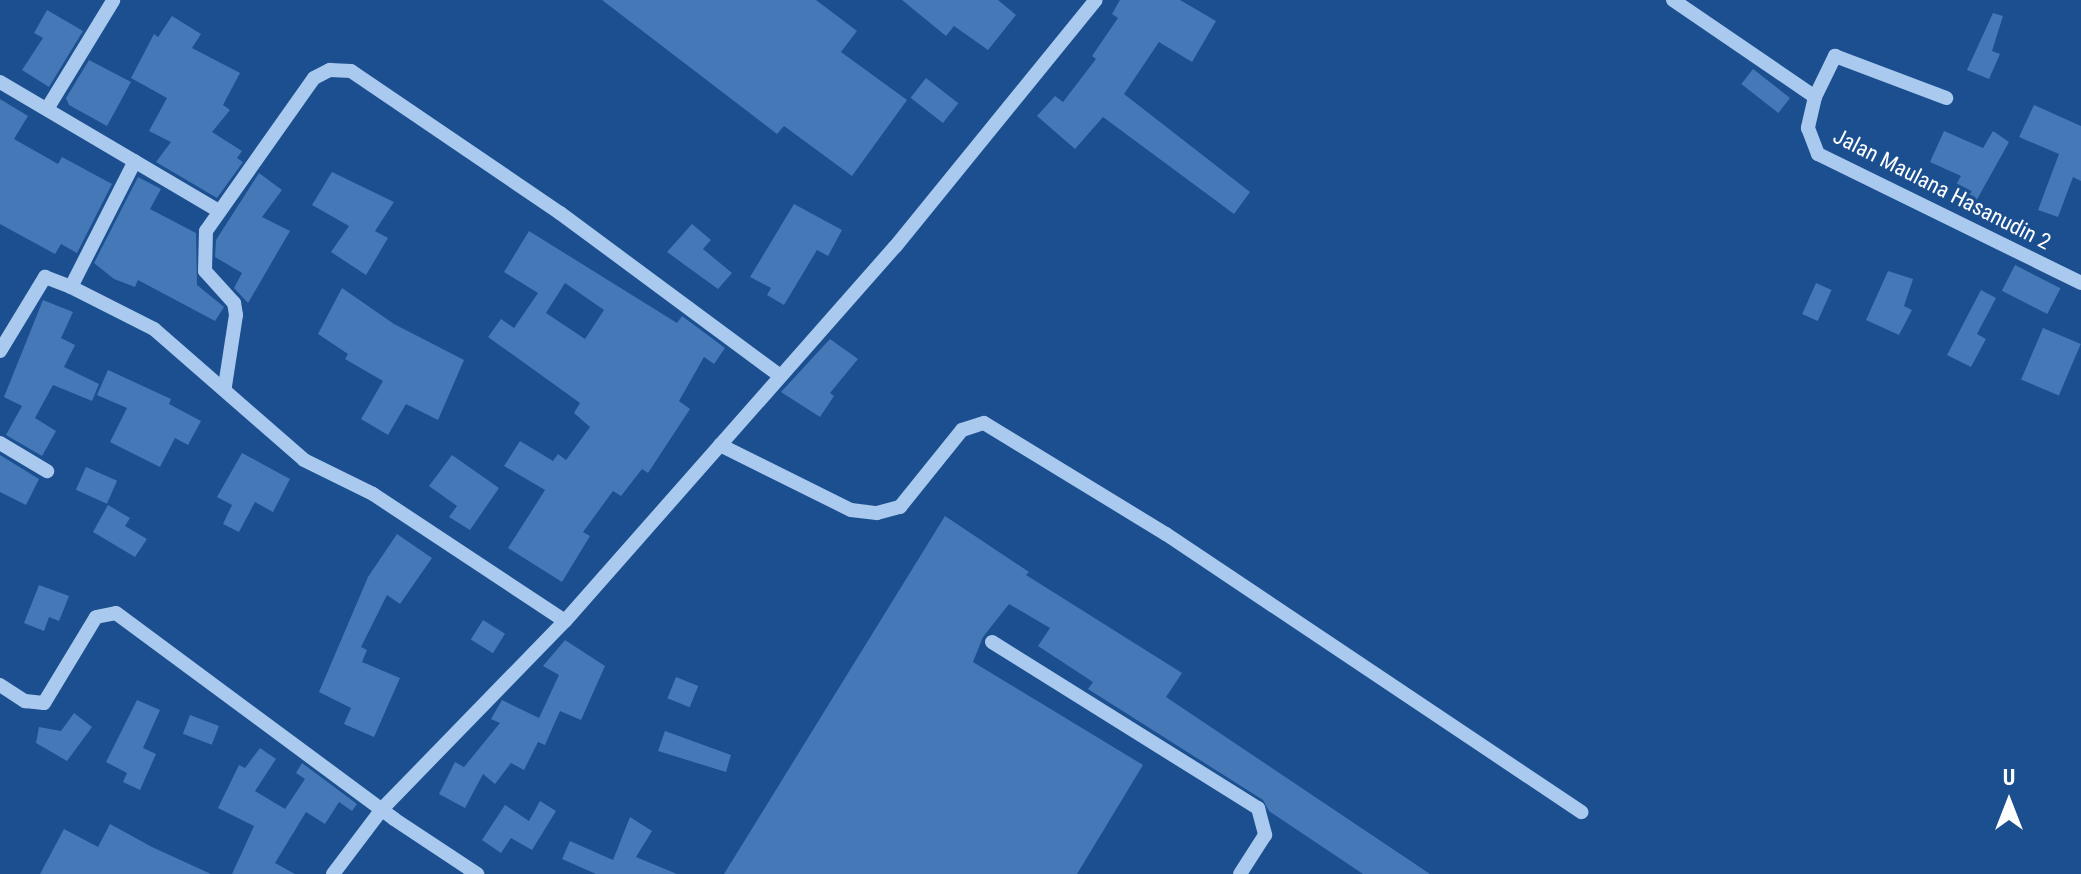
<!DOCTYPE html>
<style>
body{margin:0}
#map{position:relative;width:2081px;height:874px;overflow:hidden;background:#1b4f8f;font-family:"Roboto Condensed",sans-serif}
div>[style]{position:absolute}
.building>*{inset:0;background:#4478b7;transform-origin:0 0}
.minor>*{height:14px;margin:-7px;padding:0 7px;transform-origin:7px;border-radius:7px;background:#a9c9ee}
span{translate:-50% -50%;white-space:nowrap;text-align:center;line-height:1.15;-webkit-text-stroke:7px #1b4f8f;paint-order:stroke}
.street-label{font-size:22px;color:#fff}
.north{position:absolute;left:1969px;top:762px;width:80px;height:80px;-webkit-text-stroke:6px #1b4f8f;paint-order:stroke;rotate:0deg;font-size:22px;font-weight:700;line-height:32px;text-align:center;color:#fff}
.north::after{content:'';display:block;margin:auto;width:28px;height:36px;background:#fff;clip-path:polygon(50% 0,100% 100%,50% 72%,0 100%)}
</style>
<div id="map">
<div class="building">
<i style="clip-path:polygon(602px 0,816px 0,857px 31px,841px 52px,907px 100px,852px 176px,784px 126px,777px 134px)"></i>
<i style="clip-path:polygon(902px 0,998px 0,1016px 15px,988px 50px,954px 26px,946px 36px)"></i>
<i style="clip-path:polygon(1120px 0,1180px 0,1216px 21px,1192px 62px,1159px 42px,1124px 94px,1250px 192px,1234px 214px,1103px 117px,1075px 149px,1037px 116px,1055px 96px,1063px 102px,1096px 59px,1092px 56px,1118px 18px,1112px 14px)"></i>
<i style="clip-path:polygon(47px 10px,83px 31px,49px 87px,22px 70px,43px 38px,34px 33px)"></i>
<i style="clip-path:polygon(1993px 13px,2003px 16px,1992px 51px,2000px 54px,1989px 79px,1967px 70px)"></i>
<i style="clip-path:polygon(172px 16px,201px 34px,192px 48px,240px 73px,223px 105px,230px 110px,212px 132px,242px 151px,237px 158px,243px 162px,217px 198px,156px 162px,171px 142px,149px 131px,167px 98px,131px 78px,154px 34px,158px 37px)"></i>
<i style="clip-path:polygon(89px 60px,131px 82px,107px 126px,69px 105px,66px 98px)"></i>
<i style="left:1753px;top:69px;width:47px;height:19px;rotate:38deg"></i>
<i style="left:926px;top:78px;width:41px;height:25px;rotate:38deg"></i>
<i style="clip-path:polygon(0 99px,28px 116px,14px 139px,58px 164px,62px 157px,112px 184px,77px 253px,61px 244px,55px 254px,0 224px)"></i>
<i style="clip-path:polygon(2034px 105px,2081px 126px,2081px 181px,2073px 177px,2058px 217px,2038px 210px,2059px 154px,2019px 137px)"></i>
<i style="clip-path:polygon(1944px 131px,1983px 148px,1993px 131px,2009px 142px,1975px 203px,1952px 192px,1961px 176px,1930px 162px)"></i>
<i style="clip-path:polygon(332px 172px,394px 202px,375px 231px,388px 238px,366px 275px,331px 252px,349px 226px,312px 205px)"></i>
<i style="clip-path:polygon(259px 173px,282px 190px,262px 217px,290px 231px,248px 303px,234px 288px,242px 273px,215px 257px,216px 240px)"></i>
<i style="clip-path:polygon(138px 177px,161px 189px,150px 209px,196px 233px,197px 285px,224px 307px,215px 321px,138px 280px,135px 287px,114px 279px,94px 263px)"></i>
<i style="clip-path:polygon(794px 204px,842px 230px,828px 256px,817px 250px,784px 305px,767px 295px,771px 288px,750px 277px)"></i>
<i style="clip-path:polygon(692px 224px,711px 240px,703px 249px,732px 273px,718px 289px,667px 252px)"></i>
<i style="clip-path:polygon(evenodd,529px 231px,677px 323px,682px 316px,725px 348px,714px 364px,704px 357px,679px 401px,690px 409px,648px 473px,642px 469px,621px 496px,613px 491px,583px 532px,590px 536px,562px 582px,508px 548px,545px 490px,504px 466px,520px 441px,553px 461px,558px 454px,566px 460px,590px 427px,574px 413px,580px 403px,488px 337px,501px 319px,514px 328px,538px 293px,504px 272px,529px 231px,565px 283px,604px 310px,585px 339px,546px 313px,565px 283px)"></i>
<i style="left:2015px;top:265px;width:51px;height:29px;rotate:27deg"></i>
<i style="clip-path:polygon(1888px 271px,1913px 279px,1904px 306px,1912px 310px,1899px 335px,1866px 320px)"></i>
<i style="left:1816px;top:283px;width:17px;height:34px;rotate:24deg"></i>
<i style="clip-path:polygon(342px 288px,394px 324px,464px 360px,438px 420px,406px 404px,388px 435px,361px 419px,383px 381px,345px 359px,348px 354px,318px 334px)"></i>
<i style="clip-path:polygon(1981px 290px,1996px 298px,1977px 334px,1986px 339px,1971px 367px,1947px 355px)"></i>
<i style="clip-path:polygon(43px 300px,73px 312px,61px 338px,75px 345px,64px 367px,99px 384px,92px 401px,53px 385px,35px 418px,56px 431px,42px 456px,6px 435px,22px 406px,4px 397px)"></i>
<i style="left:2043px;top:328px;width:41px;height:56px;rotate:23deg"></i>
<i style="clip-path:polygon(830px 339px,858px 359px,830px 393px,834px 396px,820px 417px,781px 392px)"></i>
<i style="clip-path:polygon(108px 370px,171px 399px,169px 404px,201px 421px,188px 445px,175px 438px,160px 467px,110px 442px,127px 408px,97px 395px)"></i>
<i style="clip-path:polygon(242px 453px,290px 479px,273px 512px,255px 502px,239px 532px,223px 524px,232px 505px,217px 497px)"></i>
<i style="clip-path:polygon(0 455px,39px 479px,26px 505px,0 492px)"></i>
<i style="clip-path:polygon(452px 455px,499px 488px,470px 530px,449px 517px,457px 506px,429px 486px)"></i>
<i style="left:86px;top:467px;width:34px;height:25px;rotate:24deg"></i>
<i style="clip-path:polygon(108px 505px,130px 518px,125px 526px,147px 539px,135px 557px,93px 532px)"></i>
<i style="clip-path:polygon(945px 516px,1029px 572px,1026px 575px,1182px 673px,1166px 697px,1430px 874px,1363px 874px,1269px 811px,1263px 800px,1088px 689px,1093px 682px,1038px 646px,1050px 628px,1009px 604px,983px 637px,973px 662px,1143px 765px,1077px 874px,724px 874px)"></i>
<i style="clip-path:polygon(397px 534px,432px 558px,400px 604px,387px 595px,361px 647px,367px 650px,362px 662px,400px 678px,374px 737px,344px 724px,351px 708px,319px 692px,368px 577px)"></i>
<i style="clip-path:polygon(39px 585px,69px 596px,59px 621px,49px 617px,44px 631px,24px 623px)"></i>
<i style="left:483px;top:620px;width:26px;height:23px;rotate:32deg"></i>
<i style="clip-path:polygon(565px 640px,605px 666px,581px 720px,560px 711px,545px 745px,538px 742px,524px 770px,511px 763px,495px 784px,483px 774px,465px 808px,439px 794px,455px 762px,464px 767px,500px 723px,491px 719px,502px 700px,539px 718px,559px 675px,543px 666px)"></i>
<i style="left:676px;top:677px;width:24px;height:23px;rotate:22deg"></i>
<i style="clip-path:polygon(137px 700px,160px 710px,143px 748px,156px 754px,140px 790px,123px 782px,127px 773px,106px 762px)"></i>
<i style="clip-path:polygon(74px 713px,92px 727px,67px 761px,36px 743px,39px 727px,61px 731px)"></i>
<i style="left:190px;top:715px;width:31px;height:20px;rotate:21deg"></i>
<i style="clip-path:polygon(665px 731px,731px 755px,726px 772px,658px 751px)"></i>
<i style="clip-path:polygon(260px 748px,276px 759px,255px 791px,285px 809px,305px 779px,296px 773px,302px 763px,357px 804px,352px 811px,339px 802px,325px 824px,306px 812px,275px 863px,295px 874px,232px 874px,254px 826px,218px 808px,239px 765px,245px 768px)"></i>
<i style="clip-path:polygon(540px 801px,556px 811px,532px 850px,511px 838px,501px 853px,482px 840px,505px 805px,529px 821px)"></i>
<i style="clip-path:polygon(630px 817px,652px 831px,636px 857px,677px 874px,596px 874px,562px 859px,570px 841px,613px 860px)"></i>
<i style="clip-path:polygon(110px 824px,152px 847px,211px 874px,40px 874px,64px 829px,98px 847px)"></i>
</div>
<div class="minor">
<i style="left:1673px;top:0;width:172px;rotate:34.3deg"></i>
<i style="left:1815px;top:97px;width:32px;rotate:103deg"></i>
<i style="left:1808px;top:128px;width:28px;rotate:69deg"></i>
<i style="left:1818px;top:154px;width:293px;rotate:26.1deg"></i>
<i style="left:0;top:82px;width:254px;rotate:30.5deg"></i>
<i style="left:1815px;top:97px;width:46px;rotate:-64deg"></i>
<i style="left:1835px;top:56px;width:119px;rotate:20.7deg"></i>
<i style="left:47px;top:109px;width:127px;rotate:-58.6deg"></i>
<i style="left:71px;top:287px;width:141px;rotate:-63.1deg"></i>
<i style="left:0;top:351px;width:87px;rotate:-58.7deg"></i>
<i style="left:45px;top:277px;width:28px;rotate:21deg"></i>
<i style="left:71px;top:287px;width:93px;rotate:26.8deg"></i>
<i style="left:154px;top:329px;width:199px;rotate:41.1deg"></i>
<i style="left:304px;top:460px;width:77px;rotate:26.2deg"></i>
<i style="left:373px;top:494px;width:230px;rotate:33.5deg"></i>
<i style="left:225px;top:386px;width:72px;rotate:-81.2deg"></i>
<i style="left:236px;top:315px;width:12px;rotate:-99deg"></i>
<i style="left:234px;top:303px;width:43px;rotate:-132.2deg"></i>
<i style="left:205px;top:271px;width:40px;rotate:-88.6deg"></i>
<i style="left:206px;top:231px;width:187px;rotate:-54.8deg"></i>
<i style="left:314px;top:78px;width:18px;rotate:-27deg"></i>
<i style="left:330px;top:70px;width:21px;rotate:3deg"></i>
<i style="left:351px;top:71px;width:253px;rotate:34.2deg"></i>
<i style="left:560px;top:213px;width:274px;rotate:36.5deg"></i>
<i style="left:0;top:443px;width:55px;rotate:30.8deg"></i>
<i style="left:720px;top:445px;width:146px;rotate:26.4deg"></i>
<i style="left:851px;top:510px;width:26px;rotate:7deg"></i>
<i style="left:877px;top:513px;width:24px;rotate:-15deg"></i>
<i style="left:900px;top:507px;width:99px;rotate:-51.2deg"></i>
<i style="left:962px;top:430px;width:23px;rotate:-18deg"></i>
<i style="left:984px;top:423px;width:213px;rotate:31.4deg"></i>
<i style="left:1166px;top:534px;width:500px;rotate:33.8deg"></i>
<i style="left:992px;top:642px;width:314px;rotate:32deg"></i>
<i style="left:1258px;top:808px;width:28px;rotate:75deg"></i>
<i style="left:1265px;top:835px;width:46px;rotate:122.7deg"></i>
<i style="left:0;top:685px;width:30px;rotate:33deg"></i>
<i style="left:25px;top:701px;width:19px;rotate:6deg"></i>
<i style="left:44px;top:703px;width:100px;rotate:-58.8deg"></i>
<i style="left:96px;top:617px;width:20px;rotate:-11deg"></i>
<i style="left:116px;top:613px;width:346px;rotate:36.5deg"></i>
<i style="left:394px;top:819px;width:100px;rotate:33.5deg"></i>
<i style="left:333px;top:874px;width:83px;rotate:-52.9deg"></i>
<i style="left:383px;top:808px;width:261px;rotate:-45.8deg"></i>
<i style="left:565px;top:621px;width:499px;rotate:-48.6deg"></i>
<i style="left:895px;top:247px;width:318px;rotate:-50.9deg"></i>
</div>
<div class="street-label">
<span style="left:1942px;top:189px;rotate:27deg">Jalan Maulana Hasanudin 2</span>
</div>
<div class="north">U</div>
</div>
